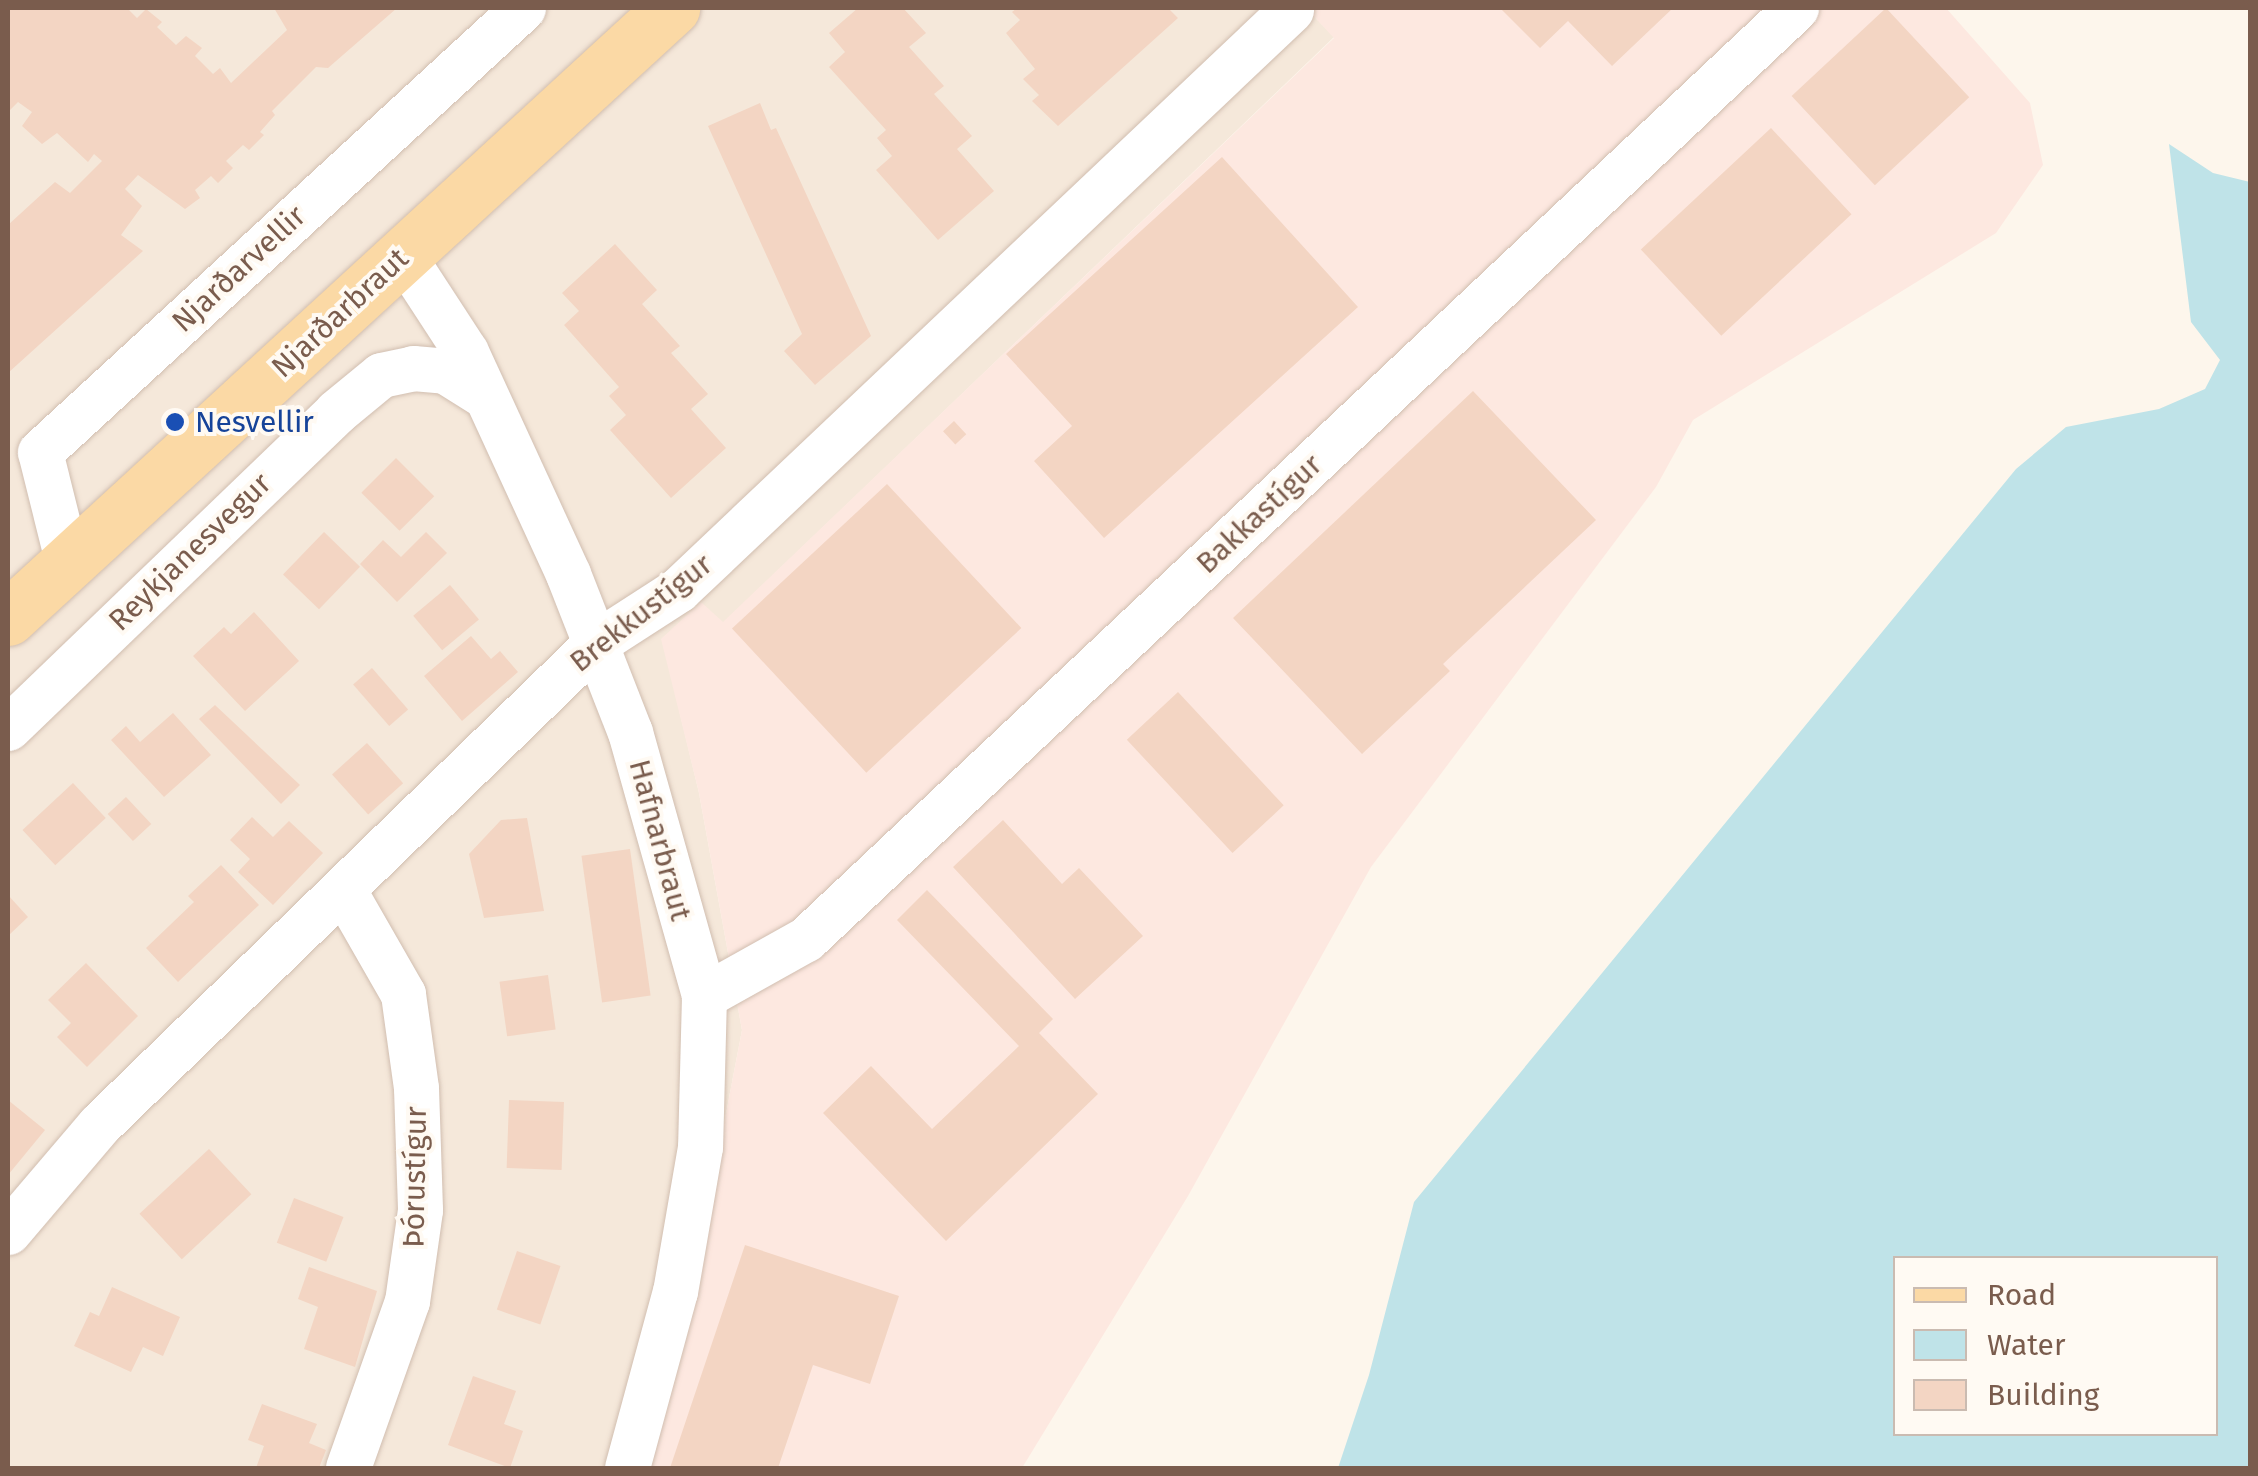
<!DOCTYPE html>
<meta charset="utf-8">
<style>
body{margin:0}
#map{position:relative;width:2258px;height:1476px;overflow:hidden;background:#fdf6ec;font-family:"Fira Sans",sans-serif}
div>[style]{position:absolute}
.residential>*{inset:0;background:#f5e8da}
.commercial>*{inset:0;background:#fde8e0}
.water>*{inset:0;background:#bfe3e8}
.building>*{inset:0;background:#f3d5c3;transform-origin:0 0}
.roads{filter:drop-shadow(0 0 2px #d1beb0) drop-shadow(0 0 2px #d1beb0)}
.minor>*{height:45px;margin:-22.5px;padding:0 22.5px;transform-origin:22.5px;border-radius:22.5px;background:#fff}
.major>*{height:55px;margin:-27.5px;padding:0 27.5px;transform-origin:27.5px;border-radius:27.5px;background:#fbd9a5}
.dots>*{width:28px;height:28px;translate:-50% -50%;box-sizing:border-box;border:5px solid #fffaf3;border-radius:50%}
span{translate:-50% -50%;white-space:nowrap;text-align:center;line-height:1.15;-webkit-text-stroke:8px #fffaf3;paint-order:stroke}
.street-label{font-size:30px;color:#7a5c4d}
.transit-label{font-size:30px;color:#164399}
.left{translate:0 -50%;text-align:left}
.frame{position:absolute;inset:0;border:10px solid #7a5c4d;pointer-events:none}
.legend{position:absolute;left:1893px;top:1256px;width:325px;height:180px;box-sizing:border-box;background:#fffaf3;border:2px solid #cabbb1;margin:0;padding:12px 18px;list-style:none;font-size:30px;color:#7a5c4d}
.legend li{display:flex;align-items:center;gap:20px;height:50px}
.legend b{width:50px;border:2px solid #cabbb1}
</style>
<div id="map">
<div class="residential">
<i style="clip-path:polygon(8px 8px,1306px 8px,1334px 37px,723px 623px,701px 603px,662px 639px,699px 793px,742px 1030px,715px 1171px,645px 1468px,8px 1468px)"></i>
</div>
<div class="commercial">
<i style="clip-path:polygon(1306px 8px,1946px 8px,2030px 103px,2043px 165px,1996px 233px,1693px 420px,1656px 487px,1371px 867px,1188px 1196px,1022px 1468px,645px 1468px,715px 1171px,742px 1030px,699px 793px,661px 639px,701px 602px,723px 622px,1334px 38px)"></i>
</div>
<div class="water">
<i style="clip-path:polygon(evenodd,2169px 144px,2213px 173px,2250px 182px,2250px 1468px,1338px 1468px,1369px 1375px,1414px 1202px,2016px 469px,2066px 427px,2159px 409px,2205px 389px,2220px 360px,2191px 322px,2169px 144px,1896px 1258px,2216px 1258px,2216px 1434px,1896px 1434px,1896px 1258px)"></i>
</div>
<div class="building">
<i style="clip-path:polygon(8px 8px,127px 8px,137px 18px,146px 9px,162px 22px,157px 27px,176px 45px,186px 36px,202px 48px,195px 56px,213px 74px,220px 68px,231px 83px,287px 30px,274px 8px,397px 8px,328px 68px,316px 67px,272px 111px,275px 115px,260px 132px,264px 135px,249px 150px,243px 145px,226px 161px,233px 168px,218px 183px,211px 176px,195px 190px,200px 198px,185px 209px,138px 175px,125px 189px,142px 206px,121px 235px,143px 251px,8px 373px,8px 225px,55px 182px,70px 193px,102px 161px,94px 154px,88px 162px,57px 133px,42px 144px,22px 126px,32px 112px,18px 102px,8px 112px)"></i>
<i style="clip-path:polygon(858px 8px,903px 8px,926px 33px,909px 47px,944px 86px,934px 94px,972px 136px,957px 149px,994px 191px,938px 240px,876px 170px,892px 156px,877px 138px,886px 130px,829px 67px,845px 52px,829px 33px)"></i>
<i style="clip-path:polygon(1017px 8px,1168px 8px,1178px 18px,1058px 126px,1032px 101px,1039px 95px,1023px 79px,1035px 69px,1006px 33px,1020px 20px,1012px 12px)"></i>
<i style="clip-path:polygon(1500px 8px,1673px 8px,1612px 66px,1568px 21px,1540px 48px)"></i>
<i style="left:1886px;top:8px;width:122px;height:129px;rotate:47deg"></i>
<i style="clip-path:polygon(760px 103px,771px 130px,776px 128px,871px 336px,815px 385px,784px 351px,802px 334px,708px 126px)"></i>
<i style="left:1771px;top:128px;width:118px;height:178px;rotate:47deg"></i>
<i style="clip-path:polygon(1222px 157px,1358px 307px,1104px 538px,1034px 461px,1072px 426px,1006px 354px)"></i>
<i style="clip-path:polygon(615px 244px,657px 290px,642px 304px,680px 346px,671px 353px,708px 394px,691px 409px,726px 448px,671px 498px,610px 430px,626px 415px,609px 396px,619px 387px,564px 325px,579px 311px,562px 293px)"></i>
<i style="clip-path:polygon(1473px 391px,1596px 520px,1443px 664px,1450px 671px,1362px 754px,1233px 618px)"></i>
<i style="left:954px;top:421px;width:18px;height:15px;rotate:47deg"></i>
<i style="left:396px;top:458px;width:54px;height:49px;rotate:45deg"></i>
<i style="left:887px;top:484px;width:197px;height:212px;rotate:47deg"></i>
<i style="left:324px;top:532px;width:50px;height:59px;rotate:44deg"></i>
<i style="clip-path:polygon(426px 532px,447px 553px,397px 602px,360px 564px,383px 540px,401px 557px)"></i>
<i style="left:450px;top:585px;width:45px;height:48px;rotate:50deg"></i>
<i style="clip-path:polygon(254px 612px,299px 661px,245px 711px,193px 656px,224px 627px,231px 634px)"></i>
<i style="clip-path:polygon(471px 636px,491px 659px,500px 651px,518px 672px,462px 721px,424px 676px)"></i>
<i style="left:372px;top:668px;width:55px;height:25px;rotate:49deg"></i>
<i style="left:1178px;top:692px;width:155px;height:70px;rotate:47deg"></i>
<i style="clip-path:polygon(215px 705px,300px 785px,281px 804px,199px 719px)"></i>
<i style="clip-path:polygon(173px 713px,211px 755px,164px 797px,111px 740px,126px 726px,140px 742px)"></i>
<i style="left:367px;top:743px;width:54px;height:47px;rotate:48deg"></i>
<i style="left:73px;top:783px;width:48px;height:69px;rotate:47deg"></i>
<i style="left:126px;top:797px;width:37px;height:25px;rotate:47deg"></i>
<i style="clip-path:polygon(252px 817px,273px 837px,289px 821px,323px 853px,273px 905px,238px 872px,250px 859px,230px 840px)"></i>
<i style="clip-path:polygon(527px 818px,544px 911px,484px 918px,469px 854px,501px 820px)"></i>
<i style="clip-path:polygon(1003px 820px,1062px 884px,1079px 868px,1143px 936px,1075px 999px,953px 867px)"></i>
<i style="left:630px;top:849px;width:148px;height:49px;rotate:82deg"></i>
<i style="clip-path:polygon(221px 865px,259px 905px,178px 982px,146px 948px,194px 902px,188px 896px)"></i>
<i style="clip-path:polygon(927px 890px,1053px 1019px,1039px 1033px,1098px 1094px,946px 1241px,823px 1113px,871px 1066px,932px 1129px,1019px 1046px,897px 920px)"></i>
<i style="clip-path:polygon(8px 895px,28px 917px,8px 936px)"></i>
<i style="clip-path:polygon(86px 963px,138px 1016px,87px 1067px,57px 1037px,71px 1023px,48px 1000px)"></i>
<i style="left:548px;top:975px;width:55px;height:49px;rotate:82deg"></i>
<i style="clip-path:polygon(8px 1100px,45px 1130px,8px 1175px)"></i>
<i style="left:509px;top:1100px;width:55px;height:68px;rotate:2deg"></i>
<i style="left:209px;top:1149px;width:62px;height:95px;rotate:47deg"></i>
<i style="left:294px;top:1198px;width:53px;height:48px;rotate:21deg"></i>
<i style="clip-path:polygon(745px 1245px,899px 1296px,870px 1384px,813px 1365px,778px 1468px,670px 1468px)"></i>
<i style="left:517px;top:1251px;width:46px;height:62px;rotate:19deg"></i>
<i style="clip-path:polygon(309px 1267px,377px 1291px,355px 1367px,304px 1349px,318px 1307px,298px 1299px)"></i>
<i style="clip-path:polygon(112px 1287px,180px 1317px,163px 1356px,143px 1347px,131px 1372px,74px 1346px,90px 1312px,99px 1316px)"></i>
<i style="clip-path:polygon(473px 1376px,516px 1391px,504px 1424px,523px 1431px,510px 1468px,448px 1445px)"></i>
<i style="clip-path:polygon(262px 1404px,317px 1424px,309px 1443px,326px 1450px,319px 1468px,256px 1468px,264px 1446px,248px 1440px)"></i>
</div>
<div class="roads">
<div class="minor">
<i style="left:402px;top:254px;width:117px;rotate:56.9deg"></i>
<i style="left:466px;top:352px;width:244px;rotate:65.3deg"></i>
<i style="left:568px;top:574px;width:170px;rotate:68.6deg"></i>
<i style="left:630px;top:732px;width:274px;rotate:74.3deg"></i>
<i style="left:704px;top:996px;width:151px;rotate:91.5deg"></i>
<i style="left:700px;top:1147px;width:146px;rotate:99.8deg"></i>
<i style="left:675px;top:1291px;width:183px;rotate:105.2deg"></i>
<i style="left:68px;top:564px;width:115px;rotate:-104deg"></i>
<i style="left:40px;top:452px;width:656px;rotate:-42.59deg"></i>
<i style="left:8px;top:728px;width:455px;rotate:-43.9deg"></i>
<i style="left:336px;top:412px;width:58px;rotate:-39.4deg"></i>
<i style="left:381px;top:375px;width:33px;rotate:-12deg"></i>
<i style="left:413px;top:368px;width:32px;rotate:5deg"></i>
<i style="left:445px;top:371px;width:47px;rotate:32deg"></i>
<i style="left:344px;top:891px;width:119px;rotate:60.2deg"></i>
<i style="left:403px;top:994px;width:95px;rotate:82.1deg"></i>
<i style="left:416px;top:1088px;width:122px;rotate:88.1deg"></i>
<i style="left:420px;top:1210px;width:92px;rotate:98.1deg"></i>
<i style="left:407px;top:1301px;width:177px;rotate:109.5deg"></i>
<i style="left:704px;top:996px;width:117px;rotate:-29.2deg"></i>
<i style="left:806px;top:939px;width:1359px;rotate:-43.24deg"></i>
<i style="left:8px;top:1232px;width:140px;rotate:-49.6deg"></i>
<i style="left:99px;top:1125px;width:692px;rotate:-44.12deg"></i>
<i style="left:596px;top:643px;width:98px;rotate:-32.9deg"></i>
<i style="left:678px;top:590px;width:844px;rotate:-43.42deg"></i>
</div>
<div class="major">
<i style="left:8px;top:618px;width:902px;rotate:-42.57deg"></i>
</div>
</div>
<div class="dots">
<i style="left:175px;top:422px;background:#1a4fb4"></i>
</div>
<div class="street-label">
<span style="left:239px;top:269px;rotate:-43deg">Njarðarvellir</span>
<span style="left:340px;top:313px;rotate:-43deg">Njarðarbraut</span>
<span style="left:1259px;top:514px;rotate:-43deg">Bakkastígur</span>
<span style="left:190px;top:552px;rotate:-44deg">Reykjanesvegur</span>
<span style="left:641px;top:613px;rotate:-38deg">Brekkustígur</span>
<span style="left:660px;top:840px;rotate:75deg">Hafnarbraut</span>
<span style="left:415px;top:1177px;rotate:-89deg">Þórustígur</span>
</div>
<div class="transit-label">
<span class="left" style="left:195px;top:422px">Nesvellir</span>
</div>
<div class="frame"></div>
<ul class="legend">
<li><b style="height:12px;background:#fbd9a5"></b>Road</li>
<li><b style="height:28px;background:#bfe3e8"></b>Water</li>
<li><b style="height:28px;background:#f3d5c3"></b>Building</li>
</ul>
</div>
